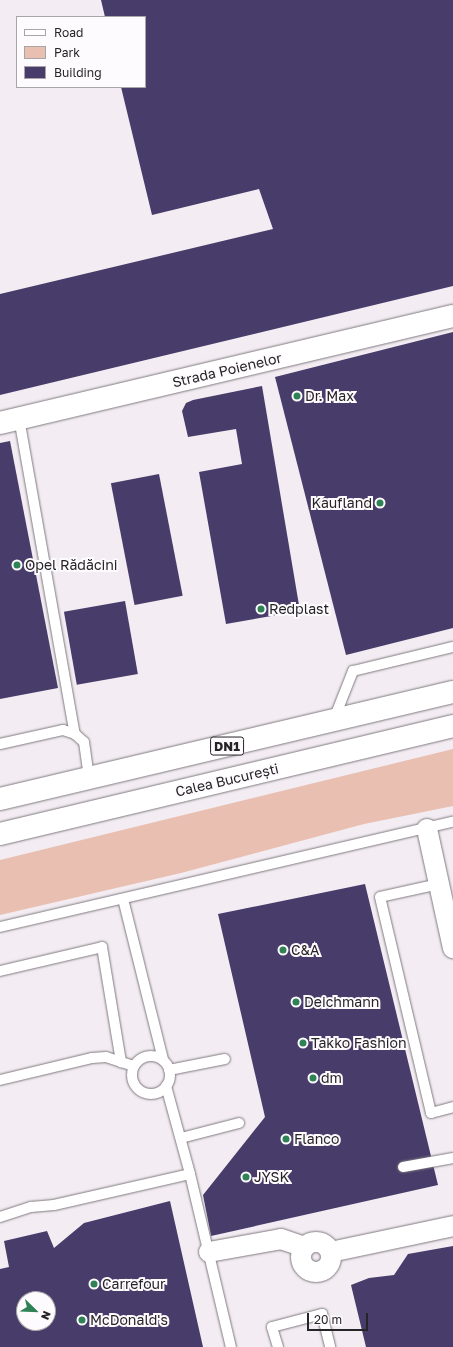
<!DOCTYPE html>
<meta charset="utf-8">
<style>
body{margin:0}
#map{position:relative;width:453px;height:1347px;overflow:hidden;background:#f3ecf2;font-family:"Golos Text",sans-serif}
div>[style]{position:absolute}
.green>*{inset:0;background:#e9bfb1}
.building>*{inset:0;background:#483c6a;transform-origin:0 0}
.roads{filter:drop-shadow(0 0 1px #7f7a7f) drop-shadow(0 0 1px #7f7a7f)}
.service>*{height:10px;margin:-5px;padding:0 5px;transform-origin:5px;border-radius:5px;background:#fff}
.service>.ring{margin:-5px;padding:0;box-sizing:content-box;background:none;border:10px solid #fff;border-radius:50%}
.minor>*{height:20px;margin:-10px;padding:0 10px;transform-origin:10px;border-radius:10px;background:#fff}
.minor>.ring{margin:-10px;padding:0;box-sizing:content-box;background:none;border:20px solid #fff;border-radius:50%}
.tertiary>*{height:22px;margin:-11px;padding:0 11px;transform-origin:11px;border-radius:11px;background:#fff}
.primary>*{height:22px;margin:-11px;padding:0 11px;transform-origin:11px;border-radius:11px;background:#fff}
.dots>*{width:11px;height:11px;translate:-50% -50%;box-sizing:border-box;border:2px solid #fefbfe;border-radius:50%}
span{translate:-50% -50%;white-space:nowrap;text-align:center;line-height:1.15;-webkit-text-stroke:4px #fefbfe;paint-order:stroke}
.shield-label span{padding:1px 3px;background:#fefbfe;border:1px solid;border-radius:3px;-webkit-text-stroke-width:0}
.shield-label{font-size:13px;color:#262426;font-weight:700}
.street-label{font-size:14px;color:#262426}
.poi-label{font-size:14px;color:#262426}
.left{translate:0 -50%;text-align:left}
.right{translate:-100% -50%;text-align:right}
.legend{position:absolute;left:16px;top:16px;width:130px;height:72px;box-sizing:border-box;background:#fefbfe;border:1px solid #a8a5a8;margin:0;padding:5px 7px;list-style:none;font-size:12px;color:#262426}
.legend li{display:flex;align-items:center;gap:8px;height:20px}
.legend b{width:20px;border:1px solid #a8a5a8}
.north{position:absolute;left:16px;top:1291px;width:40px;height:40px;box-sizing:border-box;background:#fefbfe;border:1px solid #a8a5a8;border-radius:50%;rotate:113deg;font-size:11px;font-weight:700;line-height:16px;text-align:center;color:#262426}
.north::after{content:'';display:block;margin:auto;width:14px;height:18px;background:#2e8255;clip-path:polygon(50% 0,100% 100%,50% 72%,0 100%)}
.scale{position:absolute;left:307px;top:1313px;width:61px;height:18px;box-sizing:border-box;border:2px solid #262426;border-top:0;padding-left:5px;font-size:12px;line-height:14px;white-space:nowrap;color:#262426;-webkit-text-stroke:3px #fefbfe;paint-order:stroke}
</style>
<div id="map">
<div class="green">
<i style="clip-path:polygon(453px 749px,453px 806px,364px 824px,181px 873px,0 915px,0 860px)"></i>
</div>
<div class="building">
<i style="clip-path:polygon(101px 0,453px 0,453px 286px,0 395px,0 294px,273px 229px,259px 189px,152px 215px,121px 87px,145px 87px,145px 17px,105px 17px)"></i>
<i style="clip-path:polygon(453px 332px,453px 628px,346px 655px,275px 377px)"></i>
<i style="clip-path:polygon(262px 386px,300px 611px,226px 624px,199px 472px,242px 464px,236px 429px,188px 437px,182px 411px,186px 403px,193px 400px)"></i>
<i style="clip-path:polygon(10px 441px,58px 688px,0 699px,0 443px)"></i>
<i style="left:159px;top:474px;width:124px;height:49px;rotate:79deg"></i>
<i style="left:125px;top:601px;width:74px;height:62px;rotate:80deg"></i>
<i style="clip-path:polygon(365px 884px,438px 1185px,211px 1236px,203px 1195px,265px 1117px,218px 914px)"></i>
<i style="clip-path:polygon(evenodd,170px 1201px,203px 1347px,0 1347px,0 1269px,9px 1267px,4px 1241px,47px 1231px,54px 1248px,84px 1223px,170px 1201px,24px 1299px,48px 1299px,48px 1323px,24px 1323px,24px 1299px)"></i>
<i style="clip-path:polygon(453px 1246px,453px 1347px,366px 1347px,351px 1285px,369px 1278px,394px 1275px,408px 1254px)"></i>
</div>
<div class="roads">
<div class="service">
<i style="left:19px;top:418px;width:321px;rotate:80deg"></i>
<i style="left:334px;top:719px;width:52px;rotate:-68.4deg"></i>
<i style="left:353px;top:671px;width:103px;rotate:-13.5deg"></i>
<i style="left:0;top:744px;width:65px;rotate:-12.5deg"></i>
<i style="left:63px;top:730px;width:13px;rotate:18deg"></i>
<i style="left:75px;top:734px;width:12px;rotate:42deg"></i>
<i style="left:84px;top:742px;width:36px;rotate:82deg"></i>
<i style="left:439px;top:884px;width:60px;rotate:167.6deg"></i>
<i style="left:380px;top:897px;width:222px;rotate:76.7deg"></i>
<i style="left:431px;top:1113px;width:23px;rotate:-15deg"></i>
<i style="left:123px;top:899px;width:166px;rotate:76deg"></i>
<i style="left:0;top:927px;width:465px;rotate:-13.1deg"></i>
<i style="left:0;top:971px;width:105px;rotate:-13.2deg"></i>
<i style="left:102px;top:947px;width:117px;rotate:80.6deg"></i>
<i class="ring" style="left:132px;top:1056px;width:28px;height:28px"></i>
<i style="left:169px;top:1070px;width:57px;rotate:-11.1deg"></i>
<i style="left:0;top:1080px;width:95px;rotate:-13.4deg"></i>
<i style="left:92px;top:1058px;width:14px;rotate:-4deg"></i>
<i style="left:106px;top:1057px;width:29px;rotate:18deg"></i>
<i style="left:166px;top:1086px;width:91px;rotate:74.7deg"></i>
<i style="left:190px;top:1174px;width:178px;rotate:76.7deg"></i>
<i style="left:181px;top:1138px;width:60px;rotate:-14.5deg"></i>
<i style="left:403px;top:1167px;width:51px;rotate:-10.2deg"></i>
<i style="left:0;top:1217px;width:33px;rotate:-18deg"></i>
<i style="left:31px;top:1207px;width:23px;rotate:-5deg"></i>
<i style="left:54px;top:1205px;width:139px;rotate:-12.8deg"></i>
<i style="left:278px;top:1347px;width:21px;rotate:-107deg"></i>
<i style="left:272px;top:1327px;width:52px;rotate:-14.6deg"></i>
<i style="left:322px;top:1314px;width:34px;rotate:76deg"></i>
</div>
<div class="minor">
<i style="left:427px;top:829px;width:122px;rotate:77.7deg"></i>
<i class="ring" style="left:301px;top:1242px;width:10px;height:10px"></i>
<i style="left:209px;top:1252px;width:73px;rotate:-10.2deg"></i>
<i style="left:281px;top:1239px;width:24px;rotate:19deg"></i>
<i style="left:331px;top:1252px;width:125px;rotate:-12deg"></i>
</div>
<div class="tertiary">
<i style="left:0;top:423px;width:465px;rotate:-13.3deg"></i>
</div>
<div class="primary">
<i style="left:0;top:799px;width:465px;rotate:-13.3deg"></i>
<i style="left:0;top:834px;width:466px;rotate:-13.4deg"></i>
</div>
</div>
<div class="dots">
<i style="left:297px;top:396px;background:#2e8255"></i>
<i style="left:380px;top:503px;background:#2e8255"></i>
<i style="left:17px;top:565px;background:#2e8255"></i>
<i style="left:261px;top:609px;background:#2e8255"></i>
<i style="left:283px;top:950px;background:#2e8255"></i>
<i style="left:296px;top:1002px;background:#2e8255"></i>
<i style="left:303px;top:1043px;background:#2e8255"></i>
<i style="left:313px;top:1078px;background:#2e8255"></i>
<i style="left:286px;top:1139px;background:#2e8255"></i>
<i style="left:246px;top:1177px;background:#2e8255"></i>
<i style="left:94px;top:1284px;background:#2e8255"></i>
<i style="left:82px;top:1320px;background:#2e8255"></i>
</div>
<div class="shield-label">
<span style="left:227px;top:746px">DN1</span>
</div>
<div class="street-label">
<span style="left:227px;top:370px;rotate:-13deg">Strada Poienelor</span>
<span style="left:227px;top:780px;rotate:-13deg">Calea București</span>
</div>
<div class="poi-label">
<span class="left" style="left:305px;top:396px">Dr. Max</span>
<span class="right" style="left:372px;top:503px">Kaufland</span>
<span class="left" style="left:25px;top:565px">Opel Rădăcini</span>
<span class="left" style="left:269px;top:609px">Redplast</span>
<span class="left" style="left:291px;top:950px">C&amp;A</span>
<span class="left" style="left:304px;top:1002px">Deichmann</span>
<span class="left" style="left:311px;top:1043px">Takko Fashion</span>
<span class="left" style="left:321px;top:1078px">dm</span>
<span class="left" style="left:294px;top:1139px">Flanco</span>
<span class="left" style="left:254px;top:1177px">JYSK</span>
<span class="left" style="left:102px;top:1284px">Carrefour</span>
<span class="left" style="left:90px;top:1320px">McDonald's</span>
</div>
<ul class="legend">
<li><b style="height:5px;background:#fff"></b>Road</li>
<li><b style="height:11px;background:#e9bfb1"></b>Park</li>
<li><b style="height:11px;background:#483c6a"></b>Building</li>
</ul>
<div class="north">N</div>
<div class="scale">20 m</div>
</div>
